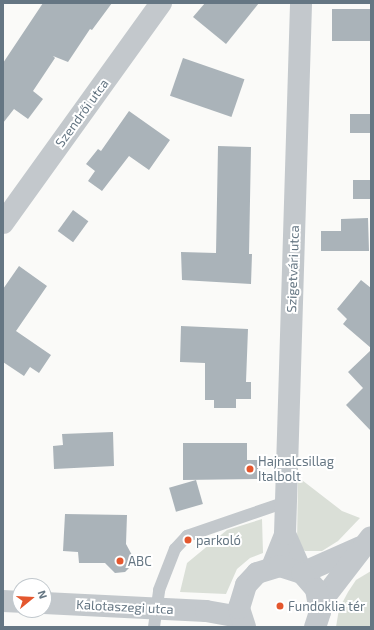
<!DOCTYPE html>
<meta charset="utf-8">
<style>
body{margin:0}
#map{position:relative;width:374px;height:630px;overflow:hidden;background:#fafaf8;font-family:"Exo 2",sans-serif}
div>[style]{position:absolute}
.green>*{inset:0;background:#dadfd7}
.building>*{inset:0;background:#aab3b9;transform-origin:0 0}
.service>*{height:12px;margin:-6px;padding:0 6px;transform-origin:6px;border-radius:6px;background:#c3c8cc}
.minor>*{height:22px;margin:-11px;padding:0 11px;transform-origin:11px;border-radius:11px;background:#c3c8cc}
.tertiary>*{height:22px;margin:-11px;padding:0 11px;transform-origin:11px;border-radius:11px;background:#c3c8cc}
.dots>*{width:11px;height:11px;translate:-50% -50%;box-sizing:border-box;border:2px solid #fff;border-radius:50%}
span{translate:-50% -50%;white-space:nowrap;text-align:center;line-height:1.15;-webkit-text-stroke:4px #fff;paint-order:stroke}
.street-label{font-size:13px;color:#657683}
.poi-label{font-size:13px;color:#657683}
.left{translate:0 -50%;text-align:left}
.frame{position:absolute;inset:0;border:4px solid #657683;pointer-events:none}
.north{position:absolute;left:12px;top:578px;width:40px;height:40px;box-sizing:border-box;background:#fff;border:1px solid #c1c8cd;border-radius:50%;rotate:72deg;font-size:11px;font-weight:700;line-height:16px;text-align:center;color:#657683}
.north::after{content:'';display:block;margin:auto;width:14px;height:18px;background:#e4572e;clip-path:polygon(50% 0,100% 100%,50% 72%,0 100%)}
</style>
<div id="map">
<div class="green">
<i style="clip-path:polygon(298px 477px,342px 511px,360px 518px,338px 541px,322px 551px,305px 551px,297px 544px)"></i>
<i style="clip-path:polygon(262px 519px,263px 553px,250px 558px,237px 569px,226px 594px,180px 592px,187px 563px,227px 530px)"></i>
<i style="clip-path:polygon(371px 571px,371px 627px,336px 627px,339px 609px,348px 592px,356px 580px)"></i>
</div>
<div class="building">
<i style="clip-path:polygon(43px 3px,112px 3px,92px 30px,90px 29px,68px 62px,53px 56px,55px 58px,33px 91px,43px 99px,28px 119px,14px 109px,3px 123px,3px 63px)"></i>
<i style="clip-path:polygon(205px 3px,259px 3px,226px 44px,193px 17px)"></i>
<i style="left:332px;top:9px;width:39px;height:32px"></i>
<i style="left:183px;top:58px;width:65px;height:40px;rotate:19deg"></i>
<i style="clip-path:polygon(129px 111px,170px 140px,149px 170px,129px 156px,102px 191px,88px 181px,95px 171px,86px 164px,98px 149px,101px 151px)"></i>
<i style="left:371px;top:114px;width:19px;height:21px;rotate:90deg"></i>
<i style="clip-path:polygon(218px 146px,251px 147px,249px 254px,252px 254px,251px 284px,182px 280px,181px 252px,216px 253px)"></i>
<i style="left:353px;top:180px;width:18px;height:19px"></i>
<i style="left:73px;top:210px;width:19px;height:26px;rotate:36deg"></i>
<i style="clip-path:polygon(368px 218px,369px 251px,321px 251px,321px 231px,341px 231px,341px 219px)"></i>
<i style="clip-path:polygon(19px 266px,47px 286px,16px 331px,51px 355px,39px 373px,30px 367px,24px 376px,3px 362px,3px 289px)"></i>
<i style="clip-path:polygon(361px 280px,371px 288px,371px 348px,343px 324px,347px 319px,337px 309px)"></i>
<i style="clip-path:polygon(181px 326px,248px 329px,246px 382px,251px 382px,251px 399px,236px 399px,236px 408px,214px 408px,214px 400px,205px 400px,205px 363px,180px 362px)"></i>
<i style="clip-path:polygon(371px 350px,371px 431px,346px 405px,363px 388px,348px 372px)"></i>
<i style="clip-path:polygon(113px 432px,114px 466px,54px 469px,53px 446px,63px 445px,62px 434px)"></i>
<i style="clip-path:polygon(183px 443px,247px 443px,247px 460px,258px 460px,258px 479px,183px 480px)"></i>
<i style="left:196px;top:480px;width:25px;height:28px;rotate:74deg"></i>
<i style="clip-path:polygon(65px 514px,127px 515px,126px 544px,133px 557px,132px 565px,125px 572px,115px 573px,105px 563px,79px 563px,78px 552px,63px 551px)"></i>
</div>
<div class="service">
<i style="left:154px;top:627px;width:37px;rotate:-82deg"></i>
<i style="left:159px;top:590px;width:44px;rotate:-68.7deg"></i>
<i style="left:175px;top:549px;width:18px;rotate:-47deg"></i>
<i style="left:187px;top:536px;width:105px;rotate:-19deg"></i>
</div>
<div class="minor">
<i style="left:3px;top:223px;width:271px;rotate:-54.3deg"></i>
<i style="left:285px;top:534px;width:43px;rotate:66.4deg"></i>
<i style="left:272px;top:567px;width:35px;rotate:-68deg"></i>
<i style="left:285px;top:534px;width:531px;rotate:-88.27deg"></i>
<i style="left:3px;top:601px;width:17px;rotate:3deg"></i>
<i style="left:44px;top:603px;width:162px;rotate:2.8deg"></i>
<i style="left:206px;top:611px;width:35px;rotate:10deg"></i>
</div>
<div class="tertiary">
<i style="left:302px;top:573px;width:64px;rotate:-23.8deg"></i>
<i style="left:320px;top:603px;width:83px;rotate:-52.3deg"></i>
<i style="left:245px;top:627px;width:20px;rotate:-108deg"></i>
<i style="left:239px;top:608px;width:24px;rotate:-73deg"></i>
<i style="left:246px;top:585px;width:16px;rotate:-47deg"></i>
<i style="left:257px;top:573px;width:24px;rotate:-17deg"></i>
<i style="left:280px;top:566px;width:23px;rotate:18deg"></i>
<i style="left:302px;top:573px;width:21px;rotate:49deg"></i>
<i style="left:316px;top:589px;width:23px;rotate:80deg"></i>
<i style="left:320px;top:612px;width:16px;rotate:108deg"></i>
</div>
<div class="dots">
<i style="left:250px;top:469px;background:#e4572e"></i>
<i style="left:188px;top:540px;background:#e4572e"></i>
<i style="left:120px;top:561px;background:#e4572e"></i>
<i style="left:280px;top:606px;background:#e4572e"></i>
</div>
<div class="street-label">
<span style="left:82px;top:113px;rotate:-54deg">Szendrői utca</span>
<span style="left:293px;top:269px;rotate:-88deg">Szigetvári utca</span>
<span style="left:125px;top:607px;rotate:3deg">Kalotaszegi utca</span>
</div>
<div class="poi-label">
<span class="left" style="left:258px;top:469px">Hajnalcsillag<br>Italbolt</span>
<span class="left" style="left:196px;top:540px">parkoló</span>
<span class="left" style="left:128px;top:561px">ABC</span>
<span class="left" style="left:288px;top:606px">Fundoklia tér</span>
</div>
<div class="frame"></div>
<div class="north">N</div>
</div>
